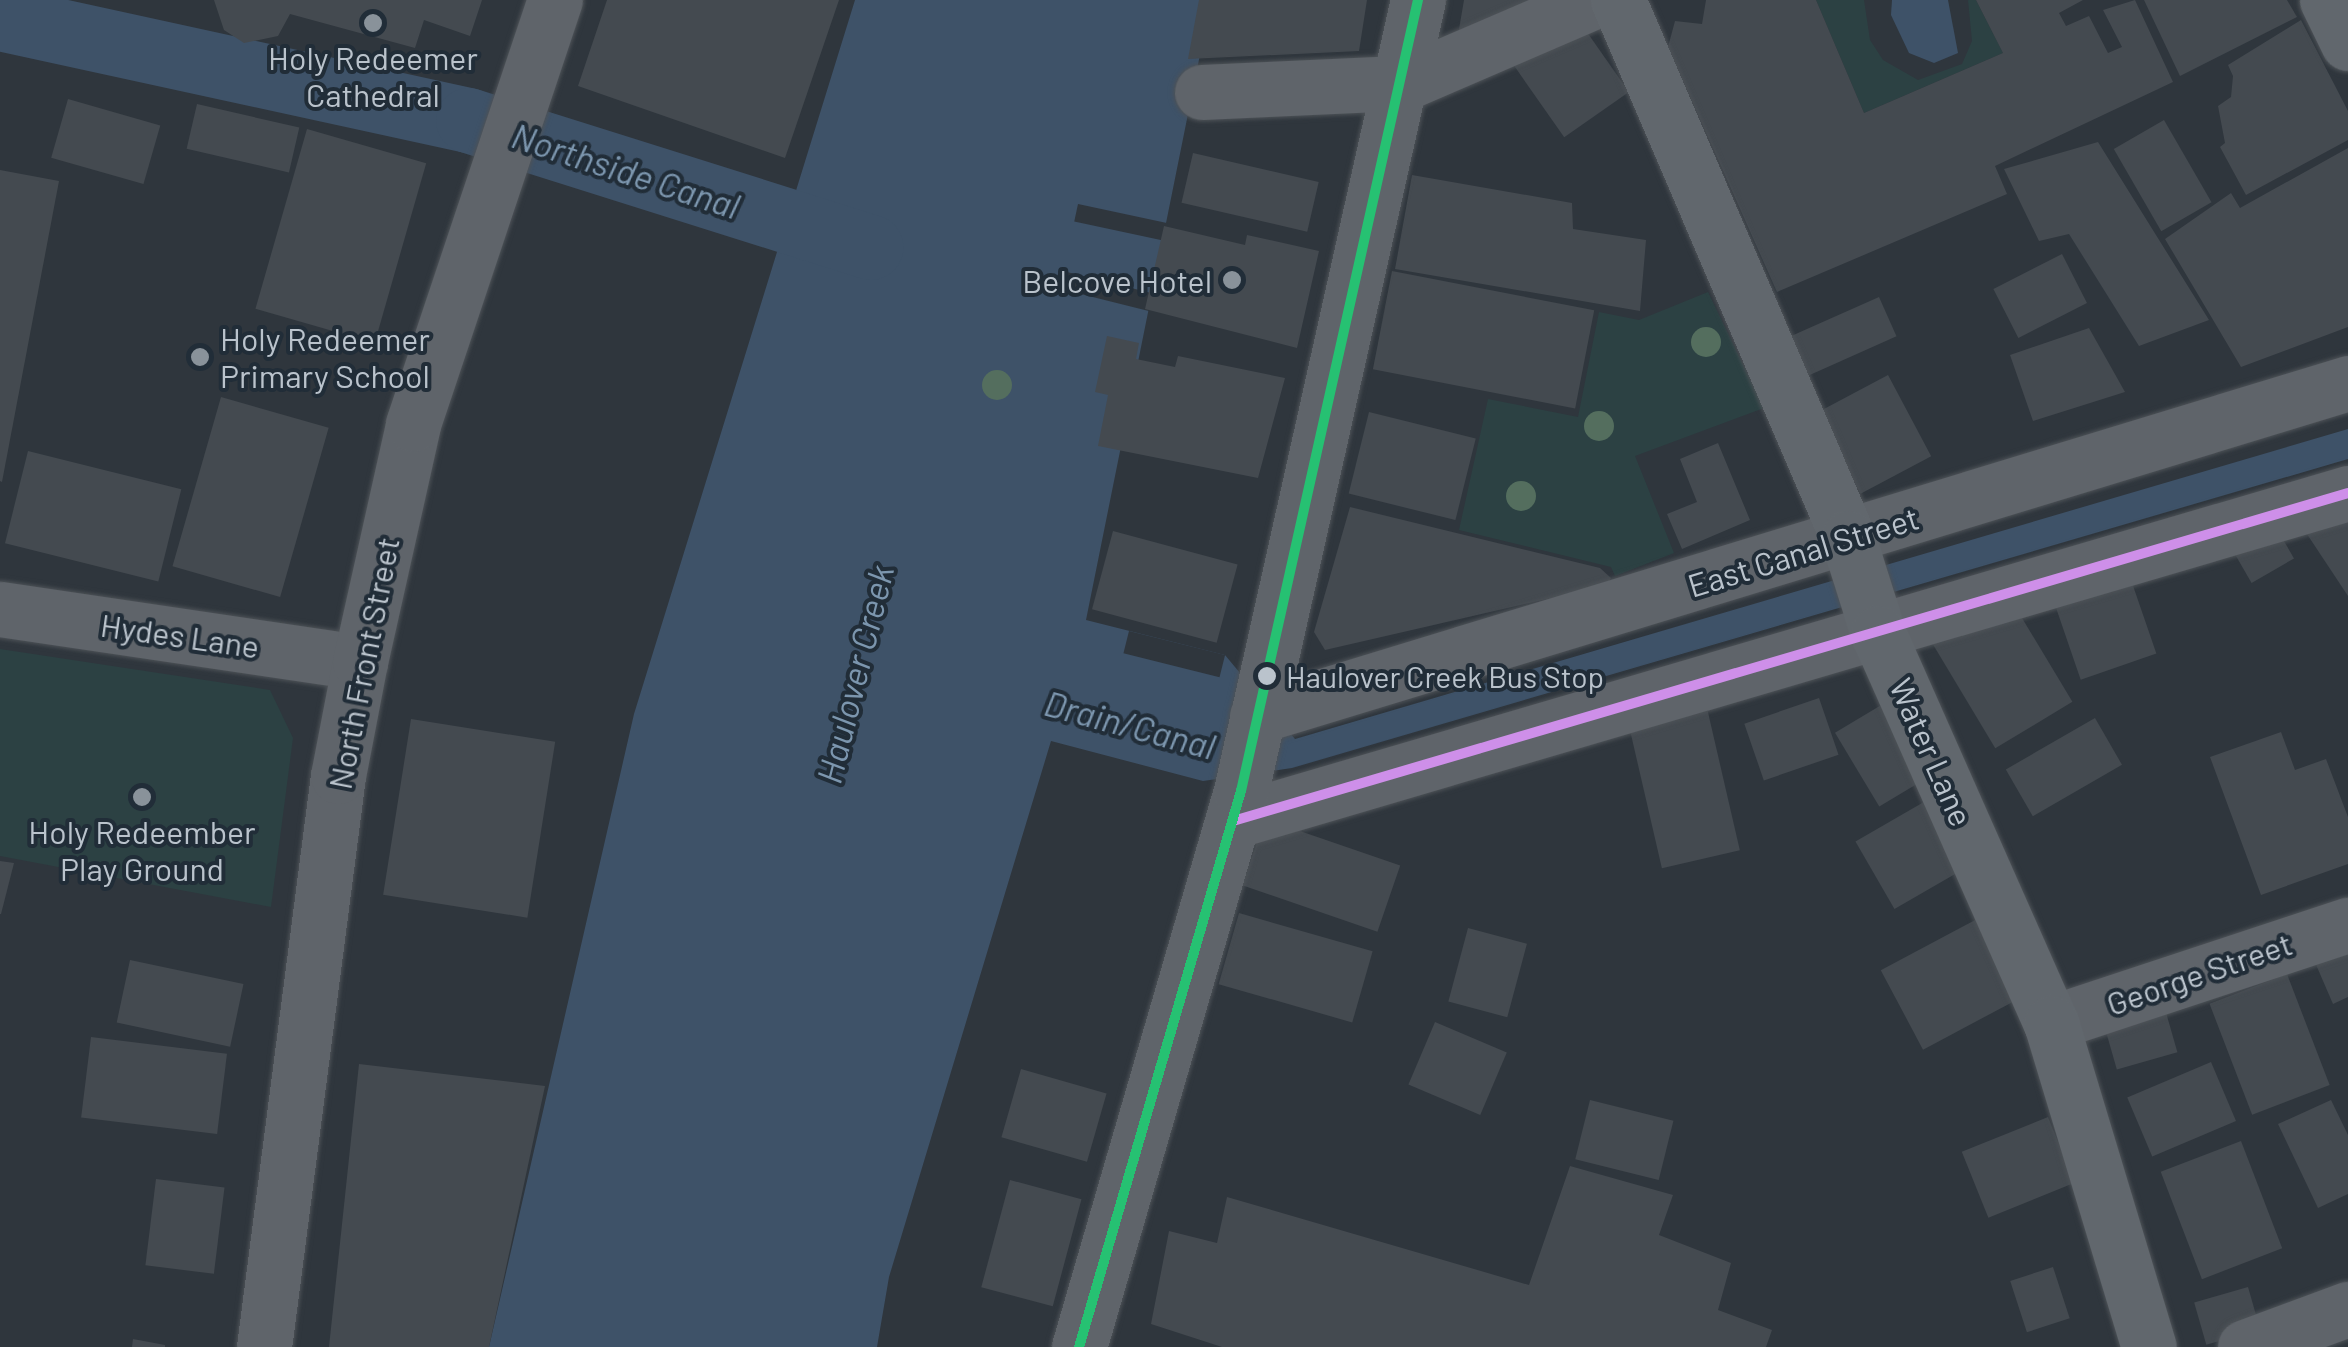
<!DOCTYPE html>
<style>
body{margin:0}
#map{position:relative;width:2348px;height:1347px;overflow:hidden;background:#2f363d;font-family:Barlow,sans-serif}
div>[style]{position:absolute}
.green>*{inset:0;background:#2c4143}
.water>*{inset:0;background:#3e5268}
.pier>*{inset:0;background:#2f363d;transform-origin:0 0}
.canal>*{height:65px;margin:-32.5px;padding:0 32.5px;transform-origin:32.5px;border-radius:32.5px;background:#3e5268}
.building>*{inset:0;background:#444a50;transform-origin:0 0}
.roads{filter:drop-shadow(0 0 2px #4d5257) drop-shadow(0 0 2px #4d5257)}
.minor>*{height:55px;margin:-27.5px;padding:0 27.5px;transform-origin:27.5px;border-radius:27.5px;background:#5f646a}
.major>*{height:55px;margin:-27.5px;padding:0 27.5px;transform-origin:27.5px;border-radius:27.5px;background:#61676d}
.bus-1>*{height:10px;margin:-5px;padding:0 5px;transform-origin:5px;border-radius:5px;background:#ce8fe9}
.bus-2>*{height:10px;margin:-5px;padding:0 5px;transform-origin:5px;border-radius:5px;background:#26c172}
.trees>*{width:30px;height:30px;margin:-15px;border-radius:50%;background:#546e5e}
.dots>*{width:28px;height:28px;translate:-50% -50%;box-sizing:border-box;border:5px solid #212d38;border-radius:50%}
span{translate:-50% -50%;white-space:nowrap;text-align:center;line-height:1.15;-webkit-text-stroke:8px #212d38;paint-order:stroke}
.bus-label{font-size:30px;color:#bac3cc}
.left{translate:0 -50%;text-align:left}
.poi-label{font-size:32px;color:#bac3cc}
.right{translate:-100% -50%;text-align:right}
.street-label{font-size:32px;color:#bac3cc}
.water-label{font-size:35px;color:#7c96ae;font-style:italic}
</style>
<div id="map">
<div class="green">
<i style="clip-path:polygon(1816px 0,1864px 0,1870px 40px,1883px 60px,1918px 80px,1962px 64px,1972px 41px,1968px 0,1976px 0,2003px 53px,1864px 113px)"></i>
<i style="clip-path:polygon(1708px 292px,1764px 408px,1635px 456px,1674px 553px,1615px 576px,1611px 567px,1459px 530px,1488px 399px,1578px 417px,1599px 312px,1639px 320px)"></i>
<i style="clip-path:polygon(0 649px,270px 690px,293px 738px,271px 907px,0 856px)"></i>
</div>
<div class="water">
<i style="clip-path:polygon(855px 0,1211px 0,1086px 620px,1225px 655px,1295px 739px,2348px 429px,2348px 459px,1292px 768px,1203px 781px,1051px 741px,889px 1277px,877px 1347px,489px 1347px,634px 714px)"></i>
<i style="clip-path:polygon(1892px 0,1948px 0,1958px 53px,1934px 63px,1909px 53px,1891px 15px)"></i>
</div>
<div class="pier">
<i style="left:1078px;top:204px;width:92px;height:18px;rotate:12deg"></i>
<i style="left:1059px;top:270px;width:98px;height:18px;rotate:14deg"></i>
<i style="left:1129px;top:631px;width:99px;height:23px;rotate:14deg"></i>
</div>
<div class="canal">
<i style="left:0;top:18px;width:479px;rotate:12.3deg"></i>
<i style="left:468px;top:120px;width:422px;rotate:17.5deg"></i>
</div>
<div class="building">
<i style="clip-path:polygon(214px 0,482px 0,470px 36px,424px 20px,415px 48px,290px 14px,278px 36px,244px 43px,224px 30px)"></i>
<i style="clip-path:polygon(607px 0,839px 0,785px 158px,578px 86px)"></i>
<i style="clip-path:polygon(1199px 0,1367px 0,1359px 51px,1188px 59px)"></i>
<i style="clip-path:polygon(1464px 0,1548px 0,1458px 35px)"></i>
<i style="clip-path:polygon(1706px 0,1816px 0,1864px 113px,2003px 53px,1976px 0,2083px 0,2059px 13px,2066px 26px,2089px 16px,2108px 53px,2122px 47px,2103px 10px,2135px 0,2173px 82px,1995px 166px,2007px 194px,1777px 292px,1668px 47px,1675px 21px,1702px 24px)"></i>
<i style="clip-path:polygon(2144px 0,2287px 0,2297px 17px,2180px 76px)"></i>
<i style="left:1575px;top:15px;width:94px;height:79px;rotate:55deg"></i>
<i style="clip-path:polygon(2301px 20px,2348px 111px,2348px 140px,2246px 195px,2220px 147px,2225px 143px,2218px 106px,2231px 97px,2233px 76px,2228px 65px)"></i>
<i style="left:68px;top:99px;width:96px;height:61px;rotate:16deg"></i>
<i style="left:197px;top:104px;width:105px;height:46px;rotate:13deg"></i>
<i style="left:2164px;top:120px;width:95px;height:58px;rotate:60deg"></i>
<i style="left:307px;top:129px;width:124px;height:187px;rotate:16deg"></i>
<i style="clip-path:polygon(2098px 142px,2209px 320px,2139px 346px,2069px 234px,2039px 241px,2004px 169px)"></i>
<i style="clip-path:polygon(2348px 148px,2348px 327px,2241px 367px,2165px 239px,2231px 193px,2240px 208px)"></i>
<i style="left:1193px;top:153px;width:129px;height:51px;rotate:13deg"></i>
<i style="clip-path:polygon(0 170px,59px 181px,2px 482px,0 481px)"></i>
<i style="clip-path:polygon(1412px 175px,1572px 203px,1573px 229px,1646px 240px,1640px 311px,1395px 269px)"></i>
<i style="clip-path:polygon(1164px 226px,1245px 245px,1247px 235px,1319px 251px,1297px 348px,1145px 309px)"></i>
<i style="left:2062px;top:254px;width:55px;height:77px;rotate:63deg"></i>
<i style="left:1392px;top:271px;width:206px;height:100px;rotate:11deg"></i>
<i style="left:1879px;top:297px;width:43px;height:98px;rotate:66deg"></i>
<i style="clip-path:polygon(2089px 328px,2125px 392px,2033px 421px,2010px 355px)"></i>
<i style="clip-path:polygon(1107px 336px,1139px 343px,1136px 359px,1175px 367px,1178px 356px,1285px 378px,1258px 478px,1098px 446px,1108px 395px,1095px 392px)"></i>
<i style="left:1888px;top:375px;width:92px;height:80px;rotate:62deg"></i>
<i style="left:221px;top:397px;width:112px;height:176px;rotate:16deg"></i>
<i style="left:1369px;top:412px;width:110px;height:84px;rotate:14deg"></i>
<i style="clip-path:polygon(1718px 443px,1750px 520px,1682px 549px,1667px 514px,1697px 502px,1680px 459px)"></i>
<i style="left:28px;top:451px;width:158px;height:95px;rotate:14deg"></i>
<i style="left:2262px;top:503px;width:64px;height:49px;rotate:60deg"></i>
<i style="clip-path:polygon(2348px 503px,2348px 596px,2297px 519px)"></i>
<i style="clip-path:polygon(1350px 507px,1600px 568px,1611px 578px,1608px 585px,1325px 650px,1314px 632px)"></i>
<i style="left:1113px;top:531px;width:129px;height:81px;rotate:15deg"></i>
<i style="left:2130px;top:577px;width:81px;height:80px;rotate:71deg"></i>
<i style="left:2007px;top:593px;width:127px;height:90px;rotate:59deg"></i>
<i style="left:1819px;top:698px;width:60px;height:79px;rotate:71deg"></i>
<i style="left:1883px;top:704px;width:86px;height:56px;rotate:59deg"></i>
<i style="left:1707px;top:708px;width:146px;height:80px;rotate:77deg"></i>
<i style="left:2095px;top:718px;width:54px;height:103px;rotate:60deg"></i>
<i style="left:411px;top:719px;width:146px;height:178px;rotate:9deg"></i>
<i style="clip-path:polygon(2281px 732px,2295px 770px,2326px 759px,2348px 817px,2348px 864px,2261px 895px,2210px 757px)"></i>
<i style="left:1936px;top:795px;width:78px;height:93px;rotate:60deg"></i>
<i style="left:1265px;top:819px;width:143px;height:70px;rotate:19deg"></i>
<i style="clip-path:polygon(0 861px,14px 863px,1px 914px,0 914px)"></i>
<i style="left:1239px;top:913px;width:139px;height:74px;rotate:16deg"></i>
<i style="left:1977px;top:919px;width:90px;height:109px;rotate:62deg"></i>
<i style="left:1468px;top:928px;width:61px;height:76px;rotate:15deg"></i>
<i style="clip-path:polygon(2348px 945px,2348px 997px,2333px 1004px,2314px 960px)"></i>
<i style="left:130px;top:960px;width:116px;height:64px;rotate:12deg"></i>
<i style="left:2287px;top:974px;width:119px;height:83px;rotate:69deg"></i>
<i style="left:2165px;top:1009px;width:45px;height:63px;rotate:74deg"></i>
<i style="left:1435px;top:1022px;width:78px;height:68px;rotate:23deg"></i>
<i style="left:91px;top:1037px;width:137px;height:81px;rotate:7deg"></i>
<i style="left:2211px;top:1062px;width:64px;height:91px;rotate:67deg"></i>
<i style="clip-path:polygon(359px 1064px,545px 1086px,489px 1347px,329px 1347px)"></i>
<i style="left:1021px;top:1069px;width:89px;height:71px;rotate:16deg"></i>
<i style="left:1590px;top:1100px;width:86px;height:61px;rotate:14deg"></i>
<i style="clip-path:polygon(2331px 1100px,2348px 1135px,2348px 1194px,2318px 1208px,2278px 1124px)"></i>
<i style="left:2048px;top:1117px;width:71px;height:93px;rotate:68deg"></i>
<i style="left:2241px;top:1141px;width:115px;height:86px;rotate:69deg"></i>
<i style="clip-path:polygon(1570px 1166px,1673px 1195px,1659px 1235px,1731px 1263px,1718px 1310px,1772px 1330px,1766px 1347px,1222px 1347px,1151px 1324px,1169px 1231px,1217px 1243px,1227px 1197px,1529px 1285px)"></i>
<i style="left:156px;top:1179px;width:69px;height:87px;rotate:7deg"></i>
<i style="left:1010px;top:1180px;width:74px;height:111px;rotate:15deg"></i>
<i style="left:2053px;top:1267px;width:54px;height:45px;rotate:72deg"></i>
<i style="left:2248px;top:1287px;width:44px;height:56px;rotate:74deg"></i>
<i style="clip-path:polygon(133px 1339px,165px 1345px,165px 1347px,132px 1347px)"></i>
</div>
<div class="roads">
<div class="minor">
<i style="left:1202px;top:92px;width:202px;rotate:-2.6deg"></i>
<i style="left:1404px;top:83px;width:210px;rotate:-23.3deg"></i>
<i style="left:0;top:609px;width:364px;rotate:8.4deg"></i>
<i style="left:1257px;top:716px;width:1141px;rotate:-16.97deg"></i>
<i style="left:1233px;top:821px;width:1162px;rotate:-16.39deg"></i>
<i style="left:2051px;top:1023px;width:313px;rotate:-18.3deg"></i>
<i style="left:264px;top:1347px;width:576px;rotate:-82.62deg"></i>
<i style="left:338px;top:776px;width:116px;rotate:-79.1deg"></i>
<i style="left:360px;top:662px;width:244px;rotate:-77.4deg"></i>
<i style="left:413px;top:424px;width:447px;rotate:-71.5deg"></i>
<i style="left:1079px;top:1347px;width:579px;rotate:-73.76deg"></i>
<i style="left:1241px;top:791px;width:811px;rotate:-77.39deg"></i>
<i style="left:2245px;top:1347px;width:110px;rotate:-20.3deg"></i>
</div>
<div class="major">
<i style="left:1618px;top:0;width:585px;rotate:66.85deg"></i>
<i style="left:1848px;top:538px;width:100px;rotate:72.5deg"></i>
<i style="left:1878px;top:633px;width:427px;rotate:66.1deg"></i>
<i style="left:2051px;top:1023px;width:338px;rotate:73.2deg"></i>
<i style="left:2327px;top:0;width:48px;rotate:64deg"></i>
</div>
</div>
<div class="bus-1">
<i style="left:1233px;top:821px;width:1162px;rotate:-16.39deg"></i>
</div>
<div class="bus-2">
<i style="left:1079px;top:1347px;width:579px;rotate:-73.76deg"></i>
<i style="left:1241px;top:791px;width:811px;rotate:-77.39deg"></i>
</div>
<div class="trees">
<i style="left:1706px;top:342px"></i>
<i style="left:997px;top:385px"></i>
<i style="left:1599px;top:426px"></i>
<i style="left:1521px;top:496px"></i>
</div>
<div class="dots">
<i style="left:373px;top:23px;background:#89929a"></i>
<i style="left:1232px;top:280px;background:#89929a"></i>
<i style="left:200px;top:357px;background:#89929a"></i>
<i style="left:1267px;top:676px;background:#bac3cc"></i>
<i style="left:142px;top:797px;background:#89929a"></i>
</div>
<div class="bus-label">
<span class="left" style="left:1286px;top:676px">Haulover Creek Bus Stop</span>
</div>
<div class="poi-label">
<span style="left:373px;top:76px">Holy Redeemer<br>Cathedral</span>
<span class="right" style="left:1212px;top:280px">Belcove Hotel</span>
<span class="left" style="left:220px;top:357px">Holy Redeemer<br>Primary School</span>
<span style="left:142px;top:850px">Holy Redeember<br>Play Ground</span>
</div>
<div class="street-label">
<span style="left:1803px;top:551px;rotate:-17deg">East Canal Street</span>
<span style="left:180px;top:635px;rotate:8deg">Hydes Lane</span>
<span style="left:363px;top:663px;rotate:-79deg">North Front Street</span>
<span style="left:1932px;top:752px;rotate:66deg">Water Lane</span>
<span style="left:2199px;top:973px;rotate:-19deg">George Street</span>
</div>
<div class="water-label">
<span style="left:626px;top:170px;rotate:18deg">Northside Canal</span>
<span style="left:854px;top:674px;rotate:-76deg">Haulover Creek</span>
<span style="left:1130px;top:724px;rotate:15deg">Drain/Canal</span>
</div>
</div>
